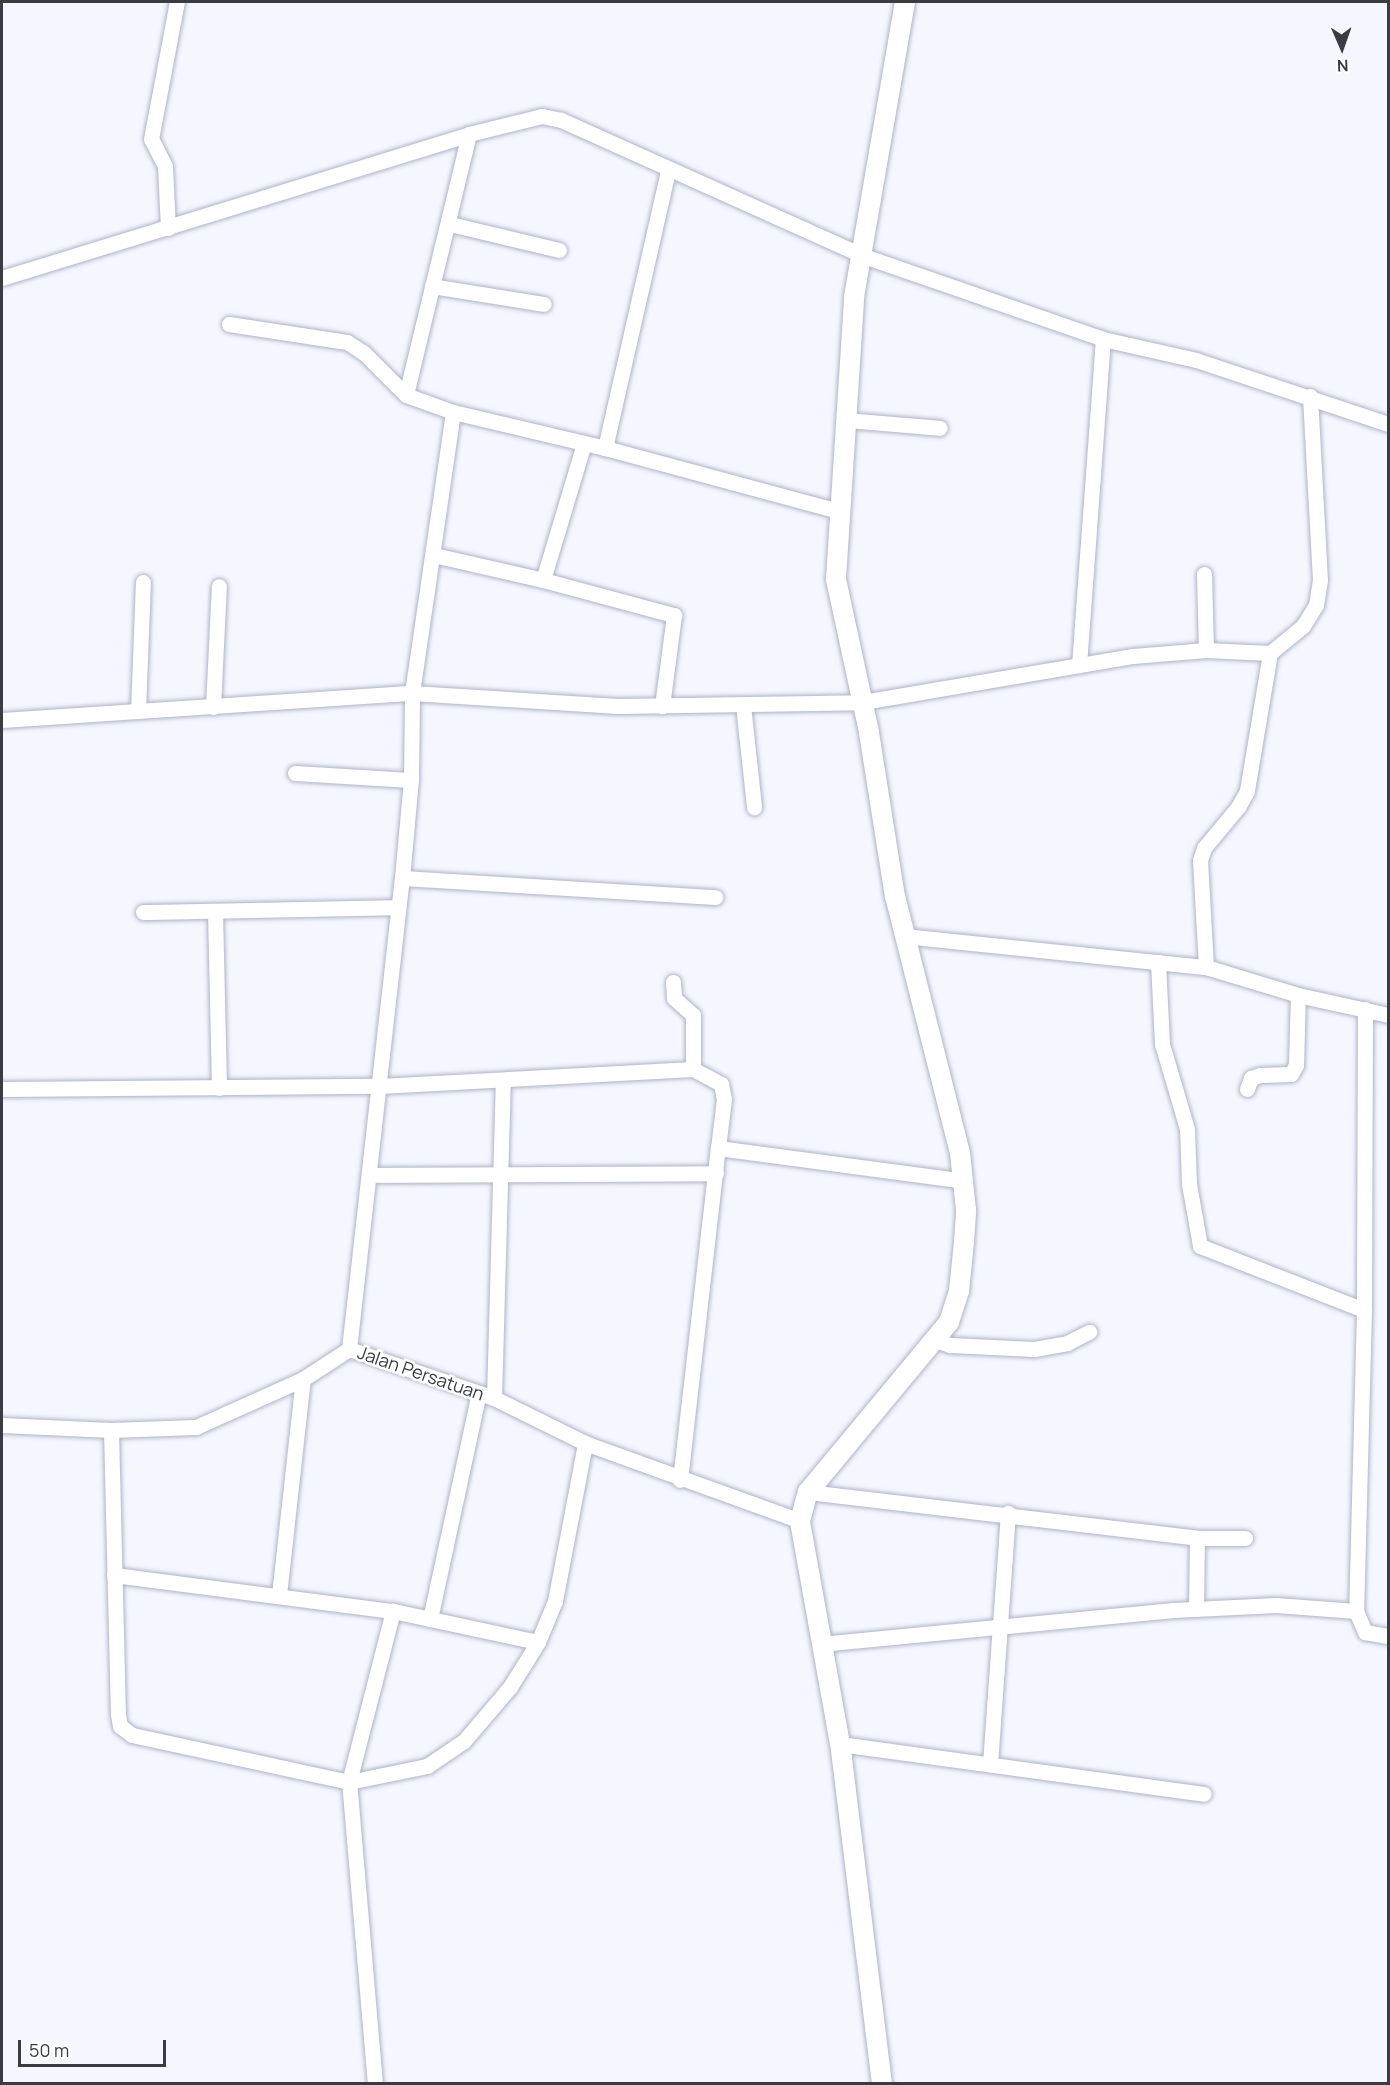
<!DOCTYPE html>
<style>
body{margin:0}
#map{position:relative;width:1390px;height:2085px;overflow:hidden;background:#f4f7fe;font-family:Manrope,sans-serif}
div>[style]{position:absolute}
.roads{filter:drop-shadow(0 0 2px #aeb4c6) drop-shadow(0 0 2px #aeb4c6)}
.minor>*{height:15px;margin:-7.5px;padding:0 7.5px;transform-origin:7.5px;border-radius:7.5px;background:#fff}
.tertiary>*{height:20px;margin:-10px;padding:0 10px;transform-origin:10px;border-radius:10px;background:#fff}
span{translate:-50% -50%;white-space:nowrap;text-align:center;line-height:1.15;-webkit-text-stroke:5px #fff;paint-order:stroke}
.street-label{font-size:18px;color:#393c43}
.frame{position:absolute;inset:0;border:3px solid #393c43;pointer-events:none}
.north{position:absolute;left:1312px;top:18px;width:60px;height:60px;-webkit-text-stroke:4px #fff;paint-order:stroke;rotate:178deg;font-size:16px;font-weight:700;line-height:24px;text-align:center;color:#393c43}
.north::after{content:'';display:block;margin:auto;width:21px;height:27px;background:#393c43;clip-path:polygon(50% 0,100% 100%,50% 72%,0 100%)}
.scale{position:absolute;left:18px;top:2040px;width:148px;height:27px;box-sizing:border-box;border:3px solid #393c43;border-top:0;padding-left:8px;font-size:18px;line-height:21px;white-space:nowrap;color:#393c43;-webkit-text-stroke:4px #fff;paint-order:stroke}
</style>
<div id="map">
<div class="roads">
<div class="minor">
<i style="left:469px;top:134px;width:268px;rotate:103.6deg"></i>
<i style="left:406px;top:395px;width:50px;rotate:19.9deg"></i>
<i style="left:453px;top:412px;width:156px;rotate:13.3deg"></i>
<i style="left:605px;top:448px;width:242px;rotate:15.1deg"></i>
<i style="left:450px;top:224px;width:112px;rotate:13.4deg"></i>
<i style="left:168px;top:228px;width:62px;rotate:-92.8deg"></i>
<i style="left:165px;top:166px;width:30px;rotate:-117deg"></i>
<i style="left:151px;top:139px;width:139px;rotate:-79.3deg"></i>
<i style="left:2px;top:278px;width:489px;rotate:-17.1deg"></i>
<i style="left:469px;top:134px;width:75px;rotate:-13.9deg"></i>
<i style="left:542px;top:116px;width:19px;rotate:12deg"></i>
<i style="left:561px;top:120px;width:329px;rotate:24.2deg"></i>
<i style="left:861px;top:255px;width:256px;rotate:19.1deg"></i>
<i style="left:1103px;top:339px;width:95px;rotate:12.7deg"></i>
<i style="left:1196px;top:360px;width:202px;rotate:18.4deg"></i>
<i style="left:432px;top:286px;width:113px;rotate:9.1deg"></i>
<i style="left:229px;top:324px;width:119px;rotate:8.7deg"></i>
<i style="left:347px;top:342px;width:20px;rotate:33deg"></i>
<i style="left:364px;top:353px;width:59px;rotate:45deg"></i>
<i style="left:1310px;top:396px;width:184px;rotate:86.9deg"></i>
<i style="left:1320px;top:580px;width:25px;rotate:99deg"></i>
<i style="left:1316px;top:605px;width:25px;rotate:122deg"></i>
<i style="left:1303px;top:626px;width:43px;rotate:140.7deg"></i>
<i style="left:1270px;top:653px;width:140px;rotate:99.5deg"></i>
<i style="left:1247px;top:791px;width:18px;rotate:119deg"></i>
<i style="left:1238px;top:807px;width:53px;rotate:129.7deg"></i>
<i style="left:1204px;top:848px;width:13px;rotate:108deg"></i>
<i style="left:1200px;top:860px;width:107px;rotate:86.8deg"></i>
<i style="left:1206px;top:967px;width:96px;rotate:16.9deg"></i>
<i style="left:1298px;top:995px;width:92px;rotate:12.5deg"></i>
<i style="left:847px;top:420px;width:93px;rotate:4.9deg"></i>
<i style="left:605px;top:448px;width:285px;rotate:-77.2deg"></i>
<i style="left:434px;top:555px;width:112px;rotate:12.9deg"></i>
<i style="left:543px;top:580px;width:143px;rotate:-73.3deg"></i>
<i style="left:1204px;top:574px;width:76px;rotate:88.5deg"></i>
<i style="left:543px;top:580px;width:136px;rotate:15deg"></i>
<i style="left:674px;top:615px;width:92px;rotate:97.5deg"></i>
<i style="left:1079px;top:665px;width:327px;rotate:-85.8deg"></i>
<i style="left:743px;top:705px;width:103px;rotate:83.8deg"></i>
<i style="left:213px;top:707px;width:121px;rotate:-87.2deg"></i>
<i style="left:138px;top:711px;width:129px;rotate:-87.8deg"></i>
<i style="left:2px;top:720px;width:411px;rotate:-3.8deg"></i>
<i style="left:412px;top:693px;width:206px;rotate:3.6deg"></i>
<i style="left:618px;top:706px;width:245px;rotate:-0.9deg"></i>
<i style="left:863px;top:702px;width:274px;rotate:-9.7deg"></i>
<i style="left:1133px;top:656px;width:73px;rotate:-4.7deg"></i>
<i style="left:1206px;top:650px;width:64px;rotate:2.7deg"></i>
<i style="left:295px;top:773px;width:116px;rotate:3.5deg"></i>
<i style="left:402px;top:878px;width:314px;rotate:3.5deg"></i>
<i style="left:215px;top:911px;width:177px;rotate:88.7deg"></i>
<i style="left:143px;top:912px;width:255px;rotate:-1.1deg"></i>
<i style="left:904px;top:936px;width:304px;rotate:5.9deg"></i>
<i style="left:1158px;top:962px;width:82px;rotate:87.2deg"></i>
<i style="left:1162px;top:1044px;width:89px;rotate:73.6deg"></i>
<i style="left:1187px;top:1129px;width:55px;rotate:87.9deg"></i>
<i style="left:1189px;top:1184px;width:63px;rotate:79.9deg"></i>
<i style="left:1200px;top:1246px;width:176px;rotate:21.3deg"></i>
<i style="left:673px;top:982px;width:16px;rotate:86deg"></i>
<i style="left:674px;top:998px;width:25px;rotate:42deg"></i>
<i style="left:693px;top:1015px;width:54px;rotate:90deg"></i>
<i style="left:1365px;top:1009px;width:301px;rotate:90.2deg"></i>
<i style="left:1364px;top:1310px;width:301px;rotate:91.5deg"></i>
<i style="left:1356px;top:1611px;width:23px;rotate:67deg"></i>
<i style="left:1365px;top:1632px;width:23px;rotate:10deg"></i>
<i style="left:2px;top:1089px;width:377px;rotate:-0.5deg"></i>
<i style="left:379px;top:1086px;width:314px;rotate:-3.1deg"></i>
<i style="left:693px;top:1069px;width:32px;rotate:28deg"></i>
<i style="left:721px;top:1084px;width:15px;rotate:79deg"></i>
<i style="left:724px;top:1099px;width:49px;rotate:97deg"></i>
<i style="left:718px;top:1148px;width:248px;rotate:7.6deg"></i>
<i style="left:1247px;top:1089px;width:12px;rotate:-70deg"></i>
<i style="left:1251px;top:1078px;width:9px;rotate:-18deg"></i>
<i style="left:1260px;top:1075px;width:31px;rotate:-2deg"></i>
<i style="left:1291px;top:1074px;width:10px;rotate:-61deg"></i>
<i style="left:1296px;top:1065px;width:70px;rotate:-88.4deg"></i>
<i style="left:369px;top:1175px;width:347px;rotate:-0.3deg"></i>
<i style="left:936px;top:1340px;width:15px;rotate:20deg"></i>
<i style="left:950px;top:1345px;width:84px;rotate:2.7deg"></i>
<i style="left:1034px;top:1349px;width:34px;rotate:-10deg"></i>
<i style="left:1067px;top:1343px;width:25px;rotate:-27deg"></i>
<i style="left:349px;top:1349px;width:474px;rotate:-83.6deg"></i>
<i style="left:402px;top:878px;width:98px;rotate:-84.8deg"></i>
<i style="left:411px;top:780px;width:87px;rotate:-89.3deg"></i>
<i style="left:412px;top:693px;width:284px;rotate:-81.7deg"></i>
<i style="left:349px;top:1349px;width:153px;rotate:18.7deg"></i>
<i style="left:494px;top:1398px;width:102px;rotate:26.3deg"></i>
<i style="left:585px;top:1443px;width:229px;rotate:19.9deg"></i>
<i style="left:494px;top:1398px;width:318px;rotate:-88.4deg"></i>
<i style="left:2px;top:1425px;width:109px;rotate:2.6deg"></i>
<i style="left:111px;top:1430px;width:85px;rotate:-2deg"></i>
<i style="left:196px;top:1427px;width:117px;rotate:-24.2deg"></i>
<i style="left:303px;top:1379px;width:55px;rotate:-33.1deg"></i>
<i style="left:111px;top:1430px;width:284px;rotate:88.6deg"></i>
<i style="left:118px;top:1714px;width:12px;rotate:81deg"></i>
<i style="left:120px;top:1726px;width:15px;rotate:37deg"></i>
<i style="left:132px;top:1735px;width:222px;rotate:12.2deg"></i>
<i style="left:349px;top:1782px;width:177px;rotate:-75.6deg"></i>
<i style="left:680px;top:1480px;width:334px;rotate:-83.5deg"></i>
<i style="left:808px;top:1492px;width:392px;rotate:6.7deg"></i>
<i style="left:1197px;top:1538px;width:48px"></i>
<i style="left:114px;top:1575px;width:281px;rotate:7.4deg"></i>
<i style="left:393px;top:1611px;width:148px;rotate:12.1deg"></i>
<i style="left:279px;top:1595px;width:217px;rotate:-83.7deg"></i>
<i style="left:1196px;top:1609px;width:71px;rotate:-89.2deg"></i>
<i style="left:430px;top:1619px;width:231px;rotate:-77.8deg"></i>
<i style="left:820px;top:1644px;width:355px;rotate:-5.5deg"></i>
<i style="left:1173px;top:1610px;width:103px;rotate:-2.8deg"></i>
<i style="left:1276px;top:1605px;width:80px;rotate:4.3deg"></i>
<i style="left:840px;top:1744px;width:367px;rotate:7.8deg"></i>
<i style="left:990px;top:1764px;width:252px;rotate:-85.9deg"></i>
<i style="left:375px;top:2084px;width:303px;rotate:-94.9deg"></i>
<i style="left:349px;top:1782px;width:80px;rotate:-11.6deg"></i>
<i style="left:427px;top:1766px;width:45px;rotate:-34deg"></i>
<i style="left:464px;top:1741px;width:71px;rotate:-49.6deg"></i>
<i style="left:510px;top:1687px;width:53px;rotate:-58.1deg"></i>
<i style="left:538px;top:1642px;width:44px;rotate:-67.5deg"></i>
<i style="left:555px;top:1601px;width:161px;rotate:-79.2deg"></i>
</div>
<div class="tertiary">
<i style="left:882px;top:2084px;width:343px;rotate:-97deg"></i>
<i style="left:840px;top:1744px;width:227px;rotate:-100.2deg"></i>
<i style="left:800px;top:1521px;width:30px;rotate:-75deg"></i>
<i style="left:808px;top:1492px;width:221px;rotate:-50.3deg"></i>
<i style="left:949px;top:1322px;width:33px;rotate:-72deg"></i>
<i style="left:959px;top:1291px;width:49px;rotate:-84.2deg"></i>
<i style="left:964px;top:1242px;width:32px;rotate:-86deg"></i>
<i style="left:966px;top:1210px;width:57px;rotate:-96deg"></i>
<i style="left:960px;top:1153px;width:264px;rotate:-104.2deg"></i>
<i style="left:895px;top:897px;width:167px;rotate:-99deg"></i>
<i style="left:869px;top:732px;width:157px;rotate:-102.2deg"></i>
<i style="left:836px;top:579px;width:283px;rotate:-86.3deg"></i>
<i style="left:854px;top:297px;width:299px;rotate:-80.2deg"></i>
</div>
</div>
<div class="street-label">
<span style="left:421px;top:1373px;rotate:19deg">Jalan Persatuan</span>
</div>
<div class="frame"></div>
<div class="north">N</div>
<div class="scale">50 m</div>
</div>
